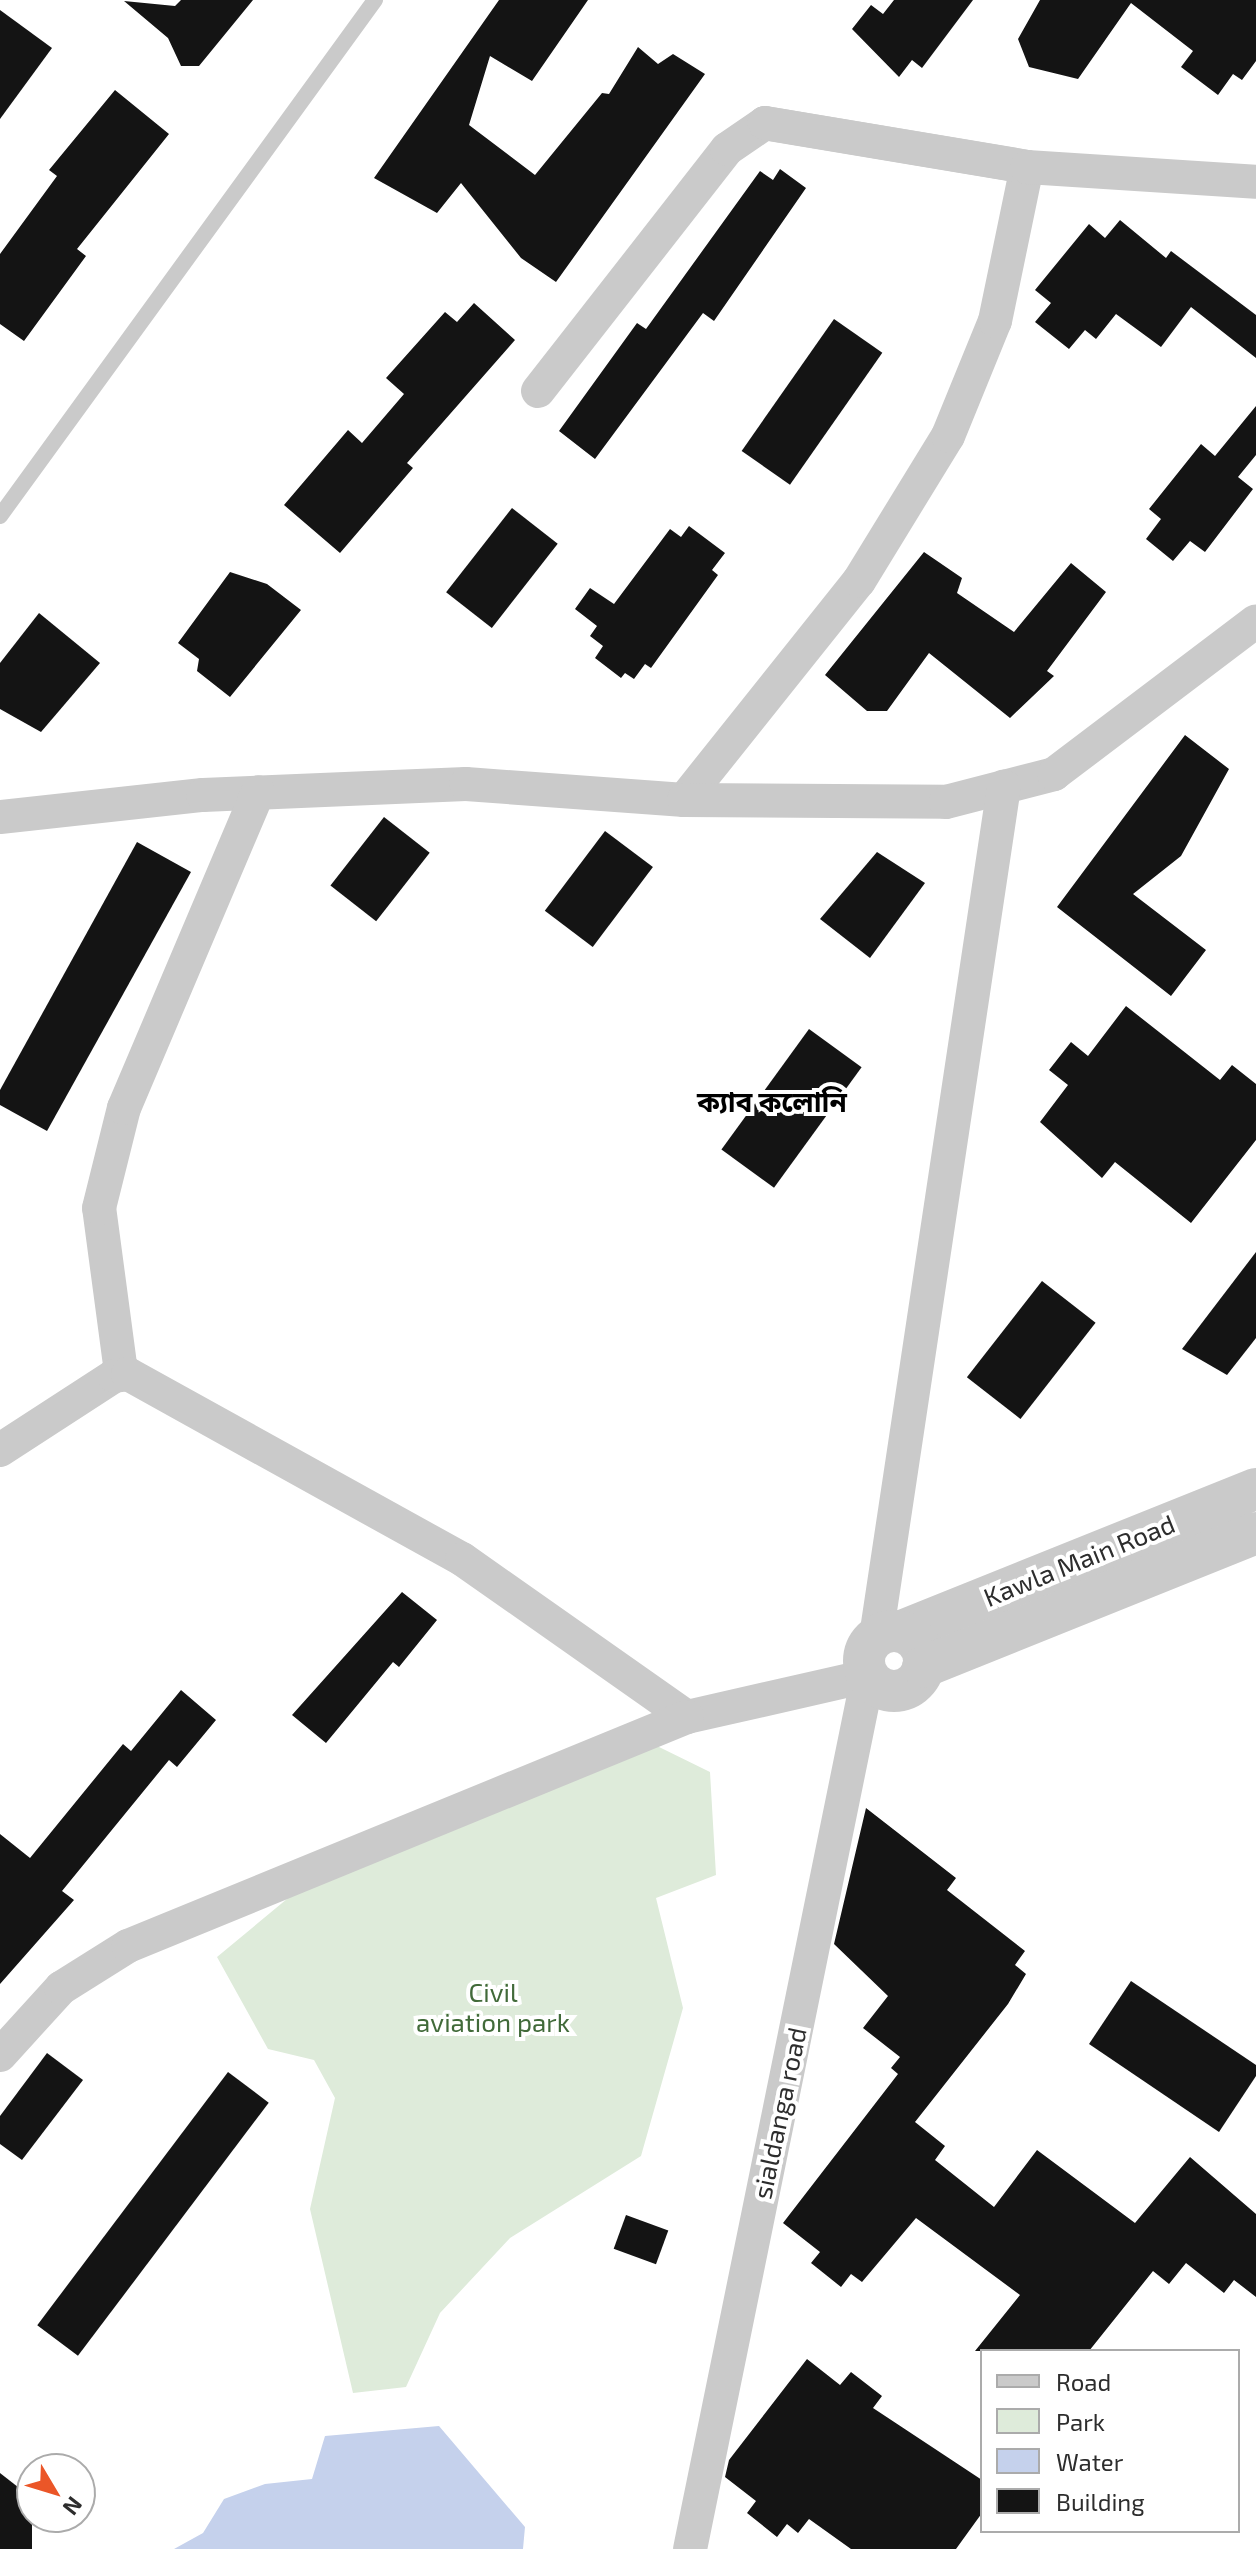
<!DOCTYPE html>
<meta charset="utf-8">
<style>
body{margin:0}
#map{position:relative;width:1256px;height:2549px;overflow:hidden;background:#fff;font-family:"Exo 2","Noto Sans Bengali",sans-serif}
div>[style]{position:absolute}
.green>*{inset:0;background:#deebda}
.water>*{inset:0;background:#c5d1ec}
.building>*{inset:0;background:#141414;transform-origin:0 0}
.service>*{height:16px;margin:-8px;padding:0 8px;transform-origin:8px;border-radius:8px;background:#cacaca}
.minor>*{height:34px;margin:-17px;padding:0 17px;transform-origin:17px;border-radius:17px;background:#cacaca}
.tertiary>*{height:42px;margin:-21px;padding:0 21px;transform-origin:21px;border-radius:21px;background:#cacaca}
.tertiary>.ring{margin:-21px;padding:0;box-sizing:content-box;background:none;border:42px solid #cacaca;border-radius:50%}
span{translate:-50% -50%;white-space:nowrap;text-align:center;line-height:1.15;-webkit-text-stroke:8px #fff;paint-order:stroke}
.street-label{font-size:26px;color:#2d2d2d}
.park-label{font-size:26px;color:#416a39}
.neighbourhood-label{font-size:28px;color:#000;font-weight:700}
.legend{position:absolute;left:980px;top:2349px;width:260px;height:184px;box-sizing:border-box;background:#fff;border:2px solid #ababab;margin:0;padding:10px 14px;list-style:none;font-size:24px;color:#2d2d2d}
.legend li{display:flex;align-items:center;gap:16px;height:40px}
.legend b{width:40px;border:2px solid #ababab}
.north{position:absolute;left:16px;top:2453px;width:80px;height:80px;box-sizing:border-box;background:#fff;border:2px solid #ababab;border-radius:50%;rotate:128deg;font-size:22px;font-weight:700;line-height:32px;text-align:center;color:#2d2d2d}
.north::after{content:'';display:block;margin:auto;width:28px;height:36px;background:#eb5628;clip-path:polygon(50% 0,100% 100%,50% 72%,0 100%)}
</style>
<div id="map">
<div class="green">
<i style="clip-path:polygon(657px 1746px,710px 1772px,716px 1875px,656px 1898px,683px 2008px,641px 2156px,510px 2238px,440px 2313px,406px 2387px,353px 2393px,310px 2209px,335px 2098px,314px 2060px,268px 2049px,217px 1957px,299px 1889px)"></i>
</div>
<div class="water">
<i style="clip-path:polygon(439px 2426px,525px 2527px,523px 2549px,174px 2549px,203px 2533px,224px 2499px,265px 2484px,312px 2479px,325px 2436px)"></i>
</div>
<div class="building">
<i style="clip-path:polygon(181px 0,253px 0,199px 66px,181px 66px,168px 38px,124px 1px,175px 6px)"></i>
<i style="clip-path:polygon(499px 0,588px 0,532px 81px,490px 56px,469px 125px,535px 175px,602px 93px,609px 94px,638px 47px,658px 64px,673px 54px,705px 74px,556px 282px,521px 258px,461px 183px,437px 213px,374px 178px)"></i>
<i style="clip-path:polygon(894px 0,973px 0,922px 68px,912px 60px,899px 77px,852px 29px,871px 5px,883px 14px)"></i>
<i style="clip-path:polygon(1040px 0,1256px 0,1256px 61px,1242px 80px,1233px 74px,1218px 95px,1181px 67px,1193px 51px,1131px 3px,1078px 79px,1029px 67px,1018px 39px)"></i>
<i style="clip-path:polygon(0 10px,52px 48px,0 119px)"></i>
<i style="clip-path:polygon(115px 90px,169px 134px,77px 249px,86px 256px,24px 341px,0 324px,0 254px,57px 176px,49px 170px)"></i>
<i style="clip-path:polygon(780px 169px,806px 188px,714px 321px,703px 313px,595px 459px,559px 431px,637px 323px,646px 329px,760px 171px,773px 180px)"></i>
<i style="clip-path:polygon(1120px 220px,1166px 258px,1171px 251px,1256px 315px,1256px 358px,1191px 307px,1161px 347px,1116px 314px,1096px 339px,1085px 330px,1069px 349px,1035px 322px,1051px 303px,1035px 290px,1089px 224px,1105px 238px)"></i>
<i style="clip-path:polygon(474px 303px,515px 340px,407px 463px,413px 468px,340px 553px,284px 505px,348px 430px,362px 443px,404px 394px,386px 378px,445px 312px,457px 322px)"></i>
<i style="left:834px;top:319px;width:59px;height:161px;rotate:35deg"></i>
<i style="clip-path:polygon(1256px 406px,1256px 455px,1238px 477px,1253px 489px,1205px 552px,1190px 541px,1173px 561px,1146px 539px,1161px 519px,1149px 509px,1201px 444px,1215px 456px)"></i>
<i style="left:512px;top:508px;width:58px;height:107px;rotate:38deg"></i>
<i style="clip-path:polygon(689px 526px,725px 553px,712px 570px,718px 575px,651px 668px,645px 664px,634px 679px,625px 673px,621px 678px,595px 658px,603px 646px,590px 636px,597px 626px,575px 609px,590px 588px,614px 604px,670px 529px,681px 537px)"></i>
<i style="clip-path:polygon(924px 552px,962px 578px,957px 593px,1014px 632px,1071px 563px,1106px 592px,1047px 671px,1054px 676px,1010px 718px,929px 653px,887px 711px,867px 711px,825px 675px)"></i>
<i style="clip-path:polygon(230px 572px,267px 584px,301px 610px,230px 697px,197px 671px,199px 659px,178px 643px)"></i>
<i style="clip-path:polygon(39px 613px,100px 663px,41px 732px,0 709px,0 663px)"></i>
<i style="clip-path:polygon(1185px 735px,1229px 769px,1181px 856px,1133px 894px,1206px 950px,1171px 996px,1057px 907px)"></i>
<i style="left:384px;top:817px;width:58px;height:87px;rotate:38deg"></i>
<i style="left:605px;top:831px;width:60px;height:100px;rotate:37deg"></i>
<i style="clip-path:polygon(137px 842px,191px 872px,47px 1131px,0 1105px,0 1090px)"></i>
<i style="clip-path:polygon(877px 852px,925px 883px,870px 958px,820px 919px)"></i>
<i style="clip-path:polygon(1126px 1006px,1220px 1080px,1232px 1065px,1256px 1084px,1256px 1140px,1191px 1223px,1115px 1162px,1102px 1178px,1040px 1122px,1068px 1085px,1049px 1070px,1071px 1042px,1088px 1056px)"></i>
<i style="left:809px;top:1029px;width:65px;height:149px;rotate:36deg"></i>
<i style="clip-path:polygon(1256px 1252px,1256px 1338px,1227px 1375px,1182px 1349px)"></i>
<i style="left:1042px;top:1281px;width:68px;height:122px;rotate:38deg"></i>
<i style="clip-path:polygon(402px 1592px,437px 1620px,399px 1667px,393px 1662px,326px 1743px,292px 1715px)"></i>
<i style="clip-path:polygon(181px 1690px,216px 1720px,177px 1767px,169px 1760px,62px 1891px,74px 1900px,0 1984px,0 1834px,30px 1858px,123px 1744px,131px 1751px)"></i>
<i style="clip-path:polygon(866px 1808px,956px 1878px,947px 1890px,1025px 1951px,1015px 1965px,1026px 1974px,1008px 2004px,915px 2122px,945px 2146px,935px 2160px,994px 2207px,1037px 2150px,1135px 2223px,1190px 2157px,1256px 2214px,1256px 2297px,1234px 2280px,1224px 2293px,1186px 2263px,1169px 2284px,1153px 2271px,1089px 2351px,975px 2351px,1020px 2295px,916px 2218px,862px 2282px,851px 2274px,841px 2287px,811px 2263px,820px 2252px,783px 2223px,898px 2074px,891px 2068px,900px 2057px,863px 2028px,888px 1996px,834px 1944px)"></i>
<i style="clip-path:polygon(1131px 1981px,1256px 2065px,1256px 2076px,1219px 2132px,1089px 2044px)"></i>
<i style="clip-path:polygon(47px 2053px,83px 2080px,22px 2160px,0 2144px,0 2116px)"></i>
<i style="left:228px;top:2072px;width:51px;height:317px;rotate:37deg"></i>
<i style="left:626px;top:2215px;width:45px;height:36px;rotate:20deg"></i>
<i style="clip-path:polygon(807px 2359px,840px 2385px,851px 2372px,882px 2396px,873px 2408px,982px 2480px,982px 2513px,956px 2549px,851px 2549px,809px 2519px,798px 2533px,787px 2524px,777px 2537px,747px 2513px,756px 2501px,725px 2477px,729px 2460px)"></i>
<i style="clip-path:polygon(0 2473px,32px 2498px,32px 2549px,0 2549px)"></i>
</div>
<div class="service">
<i style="left:0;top:516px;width:638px;rotate:-53.99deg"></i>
</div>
<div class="minor">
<i style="left:538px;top:391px;width:307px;rotate:-52deg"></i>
<i style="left:727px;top:149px;width:46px;rotate:-34.4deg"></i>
<i style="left:684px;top:800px;width:280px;rotate:-51.4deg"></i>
<i style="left:859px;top:581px;width:170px;rotate:-58.5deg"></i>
<i style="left:948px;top:436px;width:124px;rotate:-67.8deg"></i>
<i style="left:995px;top:321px;width:157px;rotate:-78.3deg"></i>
<i style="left:1027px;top:167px;width:266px;rotate:-170.5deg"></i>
<i style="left:765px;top:123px;width:266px;rotate:9.5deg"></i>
<i style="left:1027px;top:167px;width:229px;rotate:3.7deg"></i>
<i style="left:0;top:817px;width:204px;rotate:-6.2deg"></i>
<i style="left:203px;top:795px;width:263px;rotate:-2.4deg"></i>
<i style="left:466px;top:784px;width:219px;rotate:4.2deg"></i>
<i style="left:684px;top:800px;width:262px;rotate:0.4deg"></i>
<i style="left:946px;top:802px;width:112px;rotate:-14.5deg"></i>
<i style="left:1054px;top:774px;width:253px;rotate:-37.1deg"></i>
<i style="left:121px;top:1372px;width:165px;rotate:-97.6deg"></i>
<i style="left:99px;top:1208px;width:103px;rotate:-76deg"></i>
<i style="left:124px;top:1108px;width:343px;rotate:-67deg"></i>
<i style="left:0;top:1450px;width:136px;rotate:-33deg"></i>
<i style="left:114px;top:1376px;width:14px;rotate:-8deg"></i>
<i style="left:128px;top:1374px;width:382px;rotate:29deg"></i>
<i style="left:462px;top:1559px;width:275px;rotate:35.1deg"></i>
<i style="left:687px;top:1717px;width:186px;rotate:-12.8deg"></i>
<i style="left:868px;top:1676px;width:891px;rotate:101.52deg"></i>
<i style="left:876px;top:1637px;width:860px;rotate:-81.44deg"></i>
<i style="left:0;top:2055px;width:91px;rotate:-47.7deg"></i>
<i style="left:61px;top:1988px;width:79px;rotate:-32.1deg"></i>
<i style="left:128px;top:1946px;width:604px;rotate:-22.28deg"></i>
</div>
<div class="tertiary">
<i style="left:902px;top:1631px;width:381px;rotate:-21.9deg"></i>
<i class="ring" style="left:864px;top:1631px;width:18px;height:18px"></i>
<i style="left:923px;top:1667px;width:359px;rotate:-21.9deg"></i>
</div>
<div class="street-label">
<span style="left:1079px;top:1560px;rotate:-22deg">Kawla Main Road</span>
<span style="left:779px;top:2113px;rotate:-78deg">sialdanga road</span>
</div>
<div class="park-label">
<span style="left:493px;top:2007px">Civil<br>aviation park</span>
</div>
<div class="neighbourhood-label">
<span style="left:772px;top:1101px">ক্যাব কলোনি</span>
</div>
<ul class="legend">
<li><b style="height:10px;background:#cacaca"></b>Road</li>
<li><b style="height:22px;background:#deebda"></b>Park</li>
<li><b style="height:22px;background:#c5d1ec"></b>Water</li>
<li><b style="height:22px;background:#141414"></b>Building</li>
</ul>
<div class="north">N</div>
</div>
